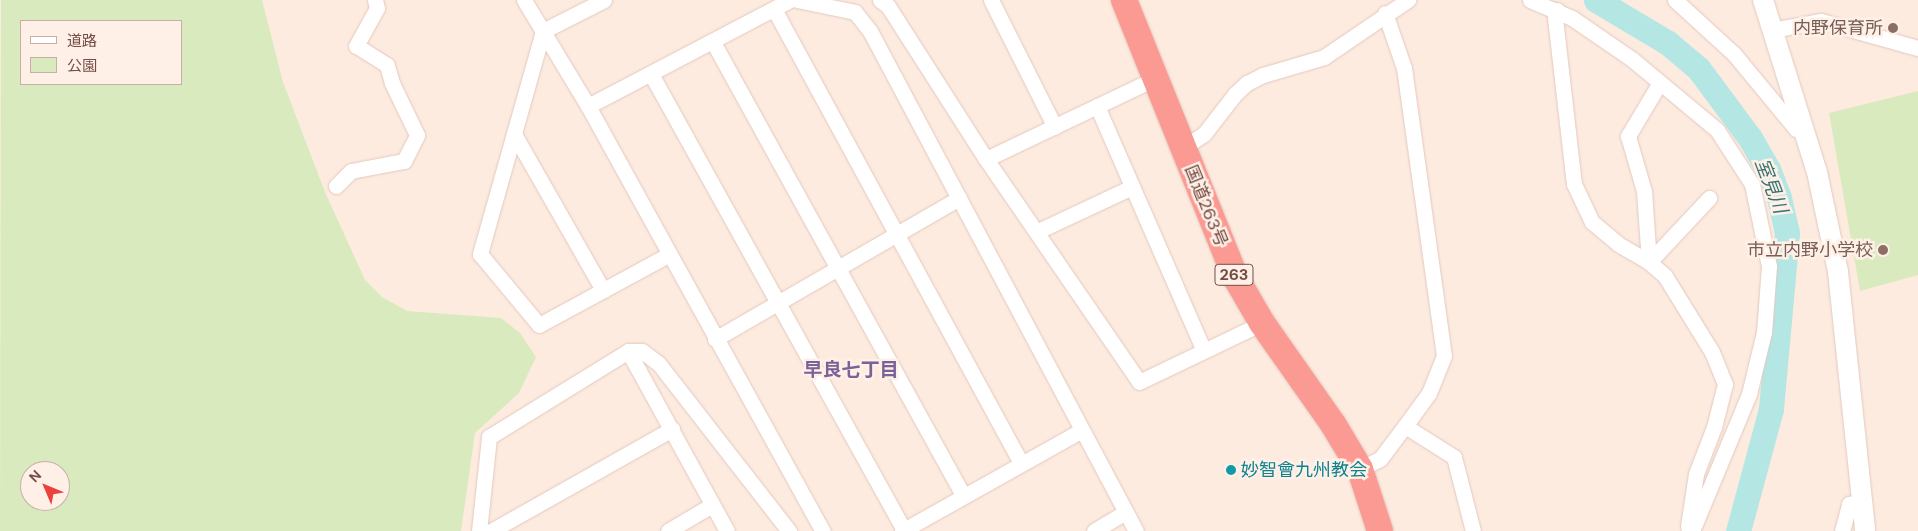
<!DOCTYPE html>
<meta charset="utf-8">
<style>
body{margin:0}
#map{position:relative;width:1918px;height:531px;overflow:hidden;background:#fdebdf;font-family:"DM Sans","Noto Sans JP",sans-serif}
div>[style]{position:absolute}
.green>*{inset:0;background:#d9ebbe}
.river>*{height:25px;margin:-12.5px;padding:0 12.5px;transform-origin:12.5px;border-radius:12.5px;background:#b4e7e4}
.roads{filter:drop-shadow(0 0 1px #e3c8be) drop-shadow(0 0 1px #e3c8be)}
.street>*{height:15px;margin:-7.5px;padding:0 7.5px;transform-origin:7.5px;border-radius:7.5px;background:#fff}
.secondary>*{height:20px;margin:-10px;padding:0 10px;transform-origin:10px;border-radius:10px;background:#fff}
.highway>*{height:26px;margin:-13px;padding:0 13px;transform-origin:13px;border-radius:13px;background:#fb9993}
.dots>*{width:14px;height:14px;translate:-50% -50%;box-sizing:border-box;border:2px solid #fff0e7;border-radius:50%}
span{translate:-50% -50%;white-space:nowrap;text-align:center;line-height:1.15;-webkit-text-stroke:5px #fff0e7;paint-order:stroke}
.shield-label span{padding:1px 4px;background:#fff0e7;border:1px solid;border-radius:4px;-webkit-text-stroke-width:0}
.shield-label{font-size:16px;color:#744d46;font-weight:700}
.education-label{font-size:18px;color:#785e54}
.right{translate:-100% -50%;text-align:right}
.street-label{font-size:18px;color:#744d46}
.culture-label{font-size:18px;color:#0d838f}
.left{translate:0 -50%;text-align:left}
.water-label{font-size:19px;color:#377472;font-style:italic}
.neighbourhood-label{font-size:19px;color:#7a6198;font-weight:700}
.legend{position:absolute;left:20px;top:20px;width:162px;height:65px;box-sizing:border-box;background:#fff0e7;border:1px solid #c7afa7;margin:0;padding:6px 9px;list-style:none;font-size:15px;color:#744d46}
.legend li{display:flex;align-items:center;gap:10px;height:25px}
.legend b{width:25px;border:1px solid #c7afa7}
.north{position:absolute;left:20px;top:461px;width:50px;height:50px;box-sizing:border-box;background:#fff0e7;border:1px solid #c7afa7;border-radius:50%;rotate:315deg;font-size:14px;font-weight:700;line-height:20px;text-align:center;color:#744d46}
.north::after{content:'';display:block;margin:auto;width:18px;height:22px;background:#ed413e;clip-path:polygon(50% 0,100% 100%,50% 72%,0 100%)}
</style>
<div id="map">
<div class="green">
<i style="clip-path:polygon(evenodd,1px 0,262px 0,283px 82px,325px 192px,365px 280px,382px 297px,407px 311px,501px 318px,520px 333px,536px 357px,519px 393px,475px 433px,461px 531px,0 531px,1px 0,21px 21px,181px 21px,181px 84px,21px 84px,21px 21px,1px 0,30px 471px,60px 471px,60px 501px,30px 501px,30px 471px)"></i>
<i style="clip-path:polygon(1918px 91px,1918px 275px,1860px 291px,1829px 113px)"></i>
</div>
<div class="river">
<i style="left:1596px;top:0;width:84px;rotate:30.8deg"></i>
<i style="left:1668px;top:43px;width:39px;rotate:40deg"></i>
<i style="left:1698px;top:68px;width:87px;rotate:53.4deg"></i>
<i style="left:1750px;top:138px;width:36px;rotate:60deg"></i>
<i style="left:1768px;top:169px;width:31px;rotate:69deg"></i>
<i style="left:1779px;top:198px;width:36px;rotate:77deg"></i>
<i style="left:1787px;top:233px;width:177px;rotate:95.2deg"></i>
<i style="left:1771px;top:409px;width:126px;rotate:105.1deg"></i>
</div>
<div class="roads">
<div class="street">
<i style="left:524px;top:0;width:124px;rotate:58.9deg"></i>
<i style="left:588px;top:106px;width:486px;rotate:61.1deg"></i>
<i style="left:604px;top:0;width:68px;rotate:153.1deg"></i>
<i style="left:543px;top:31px;width:232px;rotate:105.8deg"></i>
<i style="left:480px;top:254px;width:92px;rotate:50.3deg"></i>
<i style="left:539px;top:325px;width:147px;rotate:-28.5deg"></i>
<i style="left:797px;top:0;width:59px;rotate:11.7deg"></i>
<i style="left:855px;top:12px;width:24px;rotate:52deg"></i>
<i style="left:870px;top:31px;width:566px;rotate:61.99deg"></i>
<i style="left:880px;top:0;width:10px;rotate:37deg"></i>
<i style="left:888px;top:6px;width:182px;rotate:57.4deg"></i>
<i style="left:986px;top:159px;width:270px;rotate:55.5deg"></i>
<i style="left:1139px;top:382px;width:136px;rotate:-25.6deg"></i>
<i style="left:991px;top:0;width:142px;rotate:63.3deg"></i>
<i style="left:1530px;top:0;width:46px;rotate:23.2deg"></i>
<i style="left:1572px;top:18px;width:74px;rotate:34.5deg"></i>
<i style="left:1633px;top:60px;width:109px;rotate:39.8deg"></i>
<i style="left:1717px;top:130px;width:64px;rotate:57.1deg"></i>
<i style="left:1752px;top:184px;width:84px;rotate:78.3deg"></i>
<i style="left:1769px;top:266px;width:66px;rotate:94.3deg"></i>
<i style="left:1764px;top:332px;width:64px;rotate:103.6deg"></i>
<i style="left:1749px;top:394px;width:148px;rotate:112.6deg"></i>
<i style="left:1675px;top:0;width:80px;rotate:42.5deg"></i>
<i style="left:1734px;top:54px;width:97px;rotate:50.4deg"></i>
<i style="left:1796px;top:129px;width:9px"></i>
<i style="left:774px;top:9px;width:517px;rotate:61.45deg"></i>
<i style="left:1557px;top:10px;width:8px;rotate:104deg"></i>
<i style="left:1555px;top:18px;width:167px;rotate:83.5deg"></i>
<i style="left:1574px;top:184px;width:42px;rotate:64.7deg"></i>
<i style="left:1592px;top:222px;width:34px;rotate:40deg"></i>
<i style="left:1618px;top:244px;width:36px;rotate:30deg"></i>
<i style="left:1649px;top:262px;width:88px;rotate:-46.8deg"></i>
<i style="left:1772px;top:30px;width:50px;rotate:-10.4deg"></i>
<i style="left:1821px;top:21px;width:101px;rotate:15.6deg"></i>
<i style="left:713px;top:42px;width:517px;rotate:61.11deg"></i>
<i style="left:651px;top:74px;width:521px;rotate:60.98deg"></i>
<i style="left:1659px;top:84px;width:61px;rotate:120.8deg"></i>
<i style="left:1628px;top:136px;width:57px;rotate:73.8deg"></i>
<i style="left:1644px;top:191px;width:71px;rotate:86deg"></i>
<i style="left:1649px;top:262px;width:21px;rotate:41deg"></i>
<i style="left:1665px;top:276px;width:89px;rotate:58.3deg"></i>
<i style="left:1712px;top:352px;width:35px;rotate:68deg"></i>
<i style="left:1725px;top:384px;width:44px;rotate:104.3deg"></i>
<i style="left:1714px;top:427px;width:50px;rotate:111deg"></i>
<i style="left:1696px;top:474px;width:53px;rotate:98.7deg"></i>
<i style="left:588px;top:106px;width:228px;rotate:-27.7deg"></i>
<i style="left:1097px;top:106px;width:267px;rotate:66.4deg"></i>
<i style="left:514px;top:134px;width:180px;rotate:60.3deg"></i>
<i style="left:1183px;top:148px;width:25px;rotate:-34deg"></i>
<i style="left:1204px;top:134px;width:51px;rotate:-52.2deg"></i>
<i style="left:1235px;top:94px;width:16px;rotate:-43deg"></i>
<i style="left:1247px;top:83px;width:18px;rotate:-27deg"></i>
<i style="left:1263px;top:75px;width:64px;rotate:-16.4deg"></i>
<i style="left:1324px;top:57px;width:102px;rotate:-34.2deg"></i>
<i style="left:986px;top:159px;width:186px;rotate:-25.5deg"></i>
<i style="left:336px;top:186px;width:21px;rotate:-45deg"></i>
<i style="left:351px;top:171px;width:54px;rotate:-10.7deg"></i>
<i style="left:404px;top:161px;width:29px;rotate:-63deg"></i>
<i style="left:417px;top:135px;width:58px;rotate:-115.7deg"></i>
<i style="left:392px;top:83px;width:19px;rotate:-106deg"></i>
<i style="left:387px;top:65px;width:36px;rotate:-148deg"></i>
<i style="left:356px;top:46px;width:43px;rotate:-61.1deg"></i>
<i style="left:377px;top:8px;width:8px;rotate:-104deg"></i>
<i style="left:1038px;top:231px;width:104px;rotate:-25.1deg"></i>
<i style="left:715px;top:339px;width:282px;rotate:-30deg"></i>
<i style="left:628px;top:351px;width:205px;rotate:61.2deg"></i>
<i style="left:1405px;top:426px;width:58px;rotate:32.3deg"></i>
<i style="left:1454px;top:457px;width:76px;rotate:75.6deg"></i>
<i style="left:1360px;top:469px;width:22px;rotate:-27deg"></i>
<i style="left:1380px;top:459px;width:41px;rotate:-52.9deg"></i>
<i style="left:1405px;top:426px;width:41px;rotate:-54deg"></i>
<i style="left:1429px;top:393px;width:40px;rotate:-68deg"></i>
<i style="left:1444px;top:356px;width:291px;rotate:-97.9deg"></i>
<i style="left:1404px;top:68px;width:58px;rotate:-109.1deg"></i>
<i style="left:479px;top:531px;width:95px;rotate:-83.9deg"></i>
<i style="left:489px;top:437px;width:163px;rotate:-31.7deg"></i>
<i style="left:628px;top:351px;width:14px"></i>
<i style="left:642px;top:351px;width:21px;rotate:37deg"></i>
<i style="left:659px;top:364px;width:212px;rotate:52.1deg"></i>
<i style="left:491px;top:531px;width:208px;rotate:-29.4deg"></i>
<i style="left:668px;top:531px;width:51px;rotate:-30.6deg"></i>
<i style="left:902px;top:531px;width:206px;rotate:-29.3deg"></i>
<i style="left:1094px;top:531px;width:37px;rotate:-31deg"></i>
<i style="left:1842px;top:531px;width:28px;rotate:-75deg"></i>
<i style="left:1849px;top:504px;width:13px;rotate:-9deg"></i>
</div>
<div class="secondary">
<i style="left:1763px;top:0;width:180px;rotate:72.6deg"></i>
<i style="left:1817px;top:172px;width:102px;rotate:78.1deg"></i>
<i style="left:1838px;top:272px;width:260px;rotate:84deg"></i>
</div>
<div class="highway">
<i style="left:1124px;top:0;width:300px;rotate:68.1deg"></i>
<i style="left:1236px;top:278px;width:52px;rotate:60deg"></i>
<i style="left:1262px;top:323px;width:123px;rotate:54.9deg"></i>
<i style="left:1333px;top:424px;width:52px;rotate:59deg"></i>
<i style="left:1360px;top:469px;width:65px;rotate:72.1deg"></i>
</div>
</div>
<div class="dots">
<i style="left:1893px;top:28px;background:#8d6e63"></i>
<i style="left:1883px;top:250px;background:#8d6e63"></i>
<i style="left:1231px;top:470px;background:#0f9aa8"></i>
</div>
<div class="shield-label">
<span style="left:1234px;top:275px">263</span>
</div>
<div class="education-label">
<span class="right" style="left:1883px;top:28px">内野保育所</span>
<span class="right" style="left:1873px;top:250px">市立内野小学校</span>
</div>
<div class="street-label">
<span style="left:1206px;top:206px;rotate:68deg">国道263号</span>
</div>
<div class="culture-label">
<span class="left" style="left:1241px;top:470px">妙智會九州教会</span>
</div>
<div class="water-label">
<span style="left:1771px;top:186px;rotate:69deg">室見川</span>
</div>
<div class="neighbourhood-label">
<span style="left:851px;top:370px">早良七丁目</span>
</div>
<ul class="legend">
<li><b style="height:6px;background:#fff"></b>道路</li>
<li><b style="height:14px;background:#d9ebbe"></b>公園</li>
</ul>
<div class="north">N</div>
</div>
